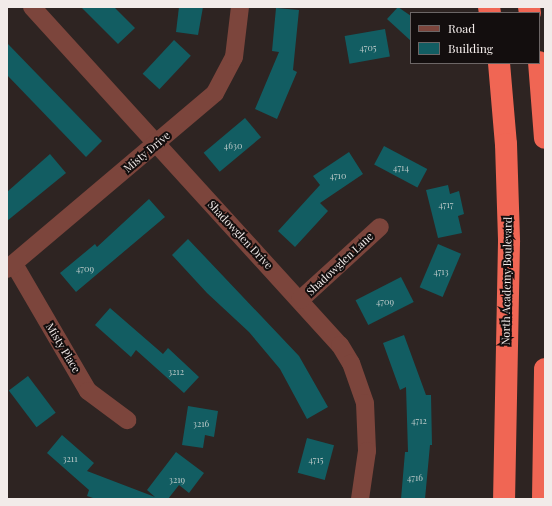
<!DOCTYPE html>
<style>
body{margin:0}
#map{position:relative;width:552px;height:506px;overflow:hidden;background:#2e2422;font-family:"Playfair Display",serif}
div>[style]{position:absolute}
.building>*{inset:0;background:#125d62;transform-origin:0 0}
.street>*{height:18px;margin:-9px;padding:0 9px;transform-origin:9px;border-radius:9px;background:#7c453c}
.highway>*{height:22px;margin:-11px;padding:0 11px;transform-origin:11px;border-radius:11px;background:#f06654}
span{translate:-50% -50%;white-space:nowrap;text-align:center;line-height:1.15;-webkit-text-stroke:4px #130e0e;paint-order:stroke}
.number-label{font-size:9px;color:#bac8c7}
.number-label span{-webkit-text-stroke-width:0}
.street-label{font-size:11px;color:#f2ebe9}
.frame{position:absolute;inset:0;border:8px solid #f2ebe9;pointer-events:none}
.legend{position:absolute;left:410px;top:12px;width:130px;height:52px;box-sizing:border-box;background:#130e0e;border:1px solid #6c6666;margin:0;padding:5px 7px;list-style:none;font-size:12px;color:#f2ebe9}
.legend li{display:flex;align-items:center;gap:8px;height:20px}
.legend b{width:20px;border:1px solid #6c6666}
</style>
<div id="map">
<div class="building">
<i style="clip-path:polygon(81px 7px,114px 7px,135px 28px,118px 44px)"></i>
<i style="clip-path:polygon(179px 7px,203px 7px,198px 35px,176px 32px)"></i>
<i style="clip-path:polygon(398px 7px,411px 16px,411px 41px,387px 19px)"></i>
<i style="clip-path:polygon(276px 8px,299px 10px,293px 70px,297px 72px,277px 119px,255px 109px,279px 52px,272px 51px)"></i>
<i style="left:385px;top:29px;width:28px;height:41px;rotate:80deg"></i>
<i style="left:174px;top:40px;width:23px;height:46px;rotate:43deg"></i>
<i style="clip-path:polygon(7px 43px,102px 141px,86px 157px,7px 75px)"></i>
<i style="left:245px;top:118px;width:25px;height:54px;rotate:50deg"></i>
<i style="left:384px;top:146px;width:49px;height:21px;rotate:28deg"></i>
<i style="clip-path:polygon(349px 152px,363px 174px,320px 203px,328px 211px,295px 247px,278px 231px,320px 185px,313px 176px)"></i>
<i style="clip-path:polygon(50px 154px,66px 173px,7px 221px,7px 192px)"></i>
<i style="clip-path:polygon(448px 185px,450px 194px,459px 191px,464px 214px,458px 216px,462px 233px,438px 238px,426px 190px)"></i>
<i style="clip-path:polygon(149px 199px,165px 217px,76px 292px,60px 273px,95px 244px,97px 247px)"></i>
<i style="clip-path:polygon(188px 239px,299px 356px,328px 407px,307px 419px,280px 369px,249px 332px,207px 293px,172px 255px)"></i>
<i style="left:438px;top:244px;width:25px;height:47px;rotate:23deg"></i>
<i style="left:401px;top:277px;width:28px;height:51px;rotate:63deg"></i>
<i style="clip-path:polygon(110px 308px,163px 354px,168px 348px,199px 377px,184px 393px,136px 350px,131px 357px,95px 325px)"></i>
<i style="clip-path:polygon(404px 335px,426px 395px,431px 395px,432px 445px,430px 445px,425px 499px,401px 499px,405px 452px,408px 452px,406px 387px,400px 390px,383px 343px)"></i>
<i style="left:28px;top:376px;width:46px;height:24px;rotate:53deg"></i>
<i style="clip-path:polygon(188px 406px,218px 411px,214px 437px,205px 435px,203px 448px,182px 445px)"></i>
<i style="clip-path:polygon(62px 435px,94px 463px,87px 471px,155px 497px,147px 490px,176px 452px,204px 473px,189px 493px,179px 485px,168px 499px,96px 499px,87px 496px,89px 490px,47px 453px)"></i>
<i style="left:307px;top:438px;width:28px;height:36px;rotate:15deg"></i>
</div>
<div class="street">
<i style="left:32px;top:7px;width:457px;rotate:47.7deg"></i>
<i style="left:340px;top:345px;width:21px;rotate:59deg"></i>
<i style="left:351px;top:363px;width:42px;rotate:70.7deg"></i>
<i style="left:365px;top:403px;width:48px;rotate:87.6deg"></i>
<i style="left:367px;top:451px;width:49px;rotate:98.3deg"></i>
<i style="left:14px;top:264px;width:147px;rotate:59.8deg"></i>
<i style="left:88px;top:391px;width:49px;rotate:36.6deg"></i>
<i style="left:7px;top:269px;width:272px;rotate:-40.2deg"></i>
<i style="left:215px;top:93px;width:41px;rotate:-62.2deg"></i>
<i style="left:234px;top:57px;width:50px;rotate:-83.2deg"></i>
<i style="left:300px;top:300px;width:108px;rotate:-42.4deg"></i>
</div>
<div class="highway">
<i style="left:489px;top:7px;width:6px;rotate:81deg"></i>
<i style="left:529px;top:7px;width:6px;rotate:81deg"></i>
<i style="left:539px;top:62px;width:76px;rotate:85.5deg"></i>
<i style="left:499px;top:63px;width:81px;rotate:85.1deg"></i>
<i style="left:506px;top:144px;width:98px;rotate:88.2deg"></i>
<i style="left:509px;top:242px;width:257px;rotate:91.1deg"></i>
<i style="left:543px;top:499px;width:130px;rotate:-89.1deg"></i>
</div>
<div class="number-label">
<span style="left:368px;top:47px">4705</span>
<span style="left:233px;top:145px">4630</span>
<span style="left:401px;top:167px">4714</span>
<span style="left:338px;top:175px">4710</span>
<span style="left:446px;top:204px">4717</span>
<span style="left:85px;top:268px">4709</span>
<span style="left:441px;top:271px">4713</span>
<span style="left:385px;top:301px">4709</span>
<span style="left:176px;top:371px">3212</span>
<span style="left:419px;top:420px">4712</span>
<span style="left:201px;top:423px">3216</span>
<span style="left:70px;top:458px">3211</span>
<span style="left:316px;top:459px">4715</span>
<span style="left:415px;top:477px">4716</span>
<span style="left:177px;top:479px">3219</span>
</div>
<div class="street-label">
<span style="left:147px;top:152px;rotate:-40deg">Misty Drive</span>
<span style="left:240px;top:235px;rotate:47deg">Shadowglen Drive</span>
<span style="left:340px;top:264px;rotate:-43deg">Shadowglen Lane</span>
<span style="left:507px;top:281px;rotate:-89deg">North Academy Boulevard</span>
<span style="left:63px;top:348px;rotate:59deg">Misty Place</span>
</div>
<div class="frame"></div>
<ul class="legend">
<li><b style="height:5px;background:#7c453c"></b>Road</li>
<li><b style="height:11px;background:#125d62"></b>Building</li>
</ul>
</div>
